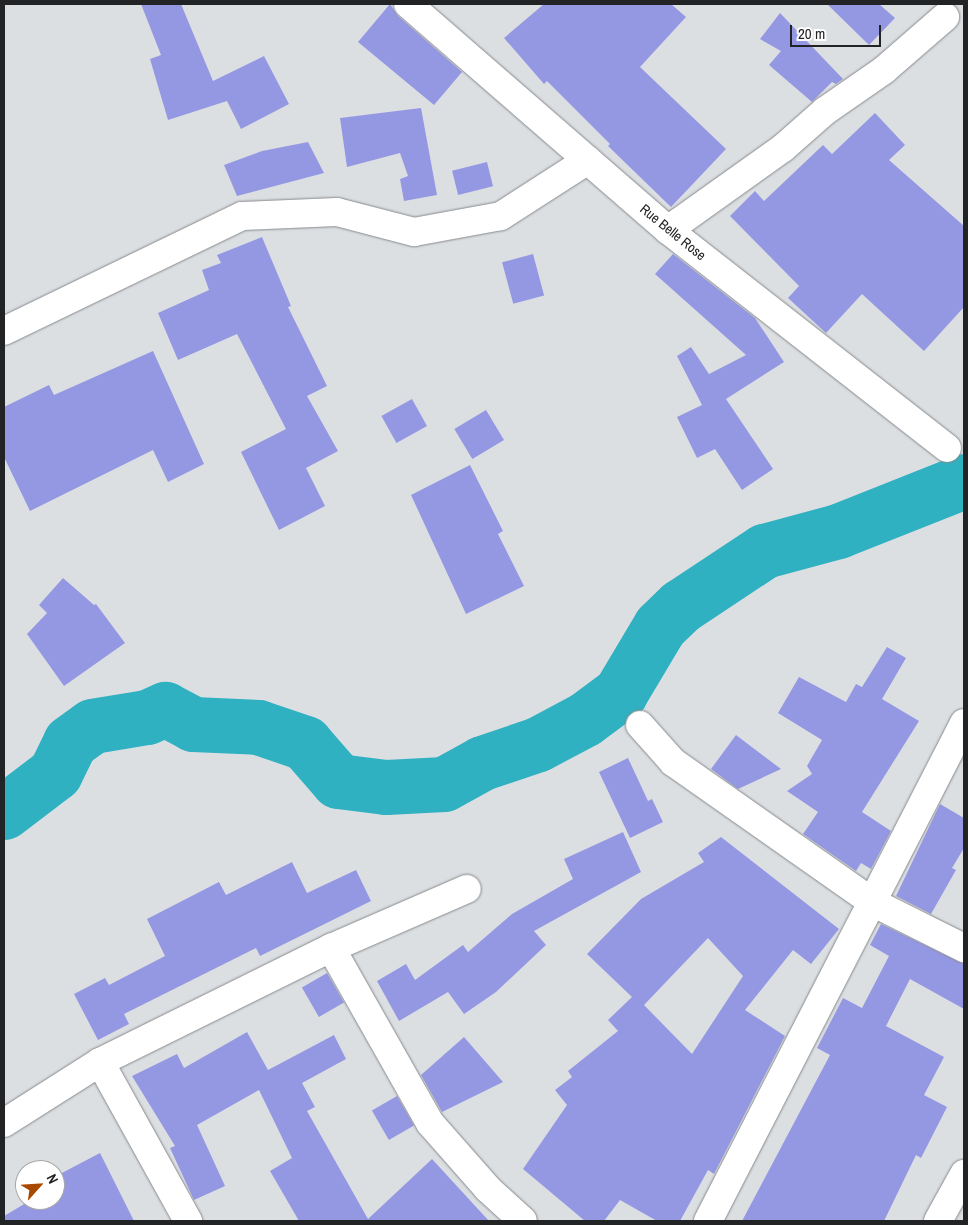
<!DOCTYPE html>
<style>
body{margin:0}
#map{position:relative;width:968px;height:1225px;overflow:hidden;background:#dcdfe2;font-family:"Archivo Narrow",sans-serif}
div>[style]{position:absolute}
.river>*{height:55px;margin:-27.5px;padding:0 27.5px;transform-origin:27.5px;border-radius:27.5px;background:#2fb1c2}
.building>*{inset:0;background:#9498e3;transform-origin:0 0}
.roads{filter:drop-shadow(0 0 1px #878a8d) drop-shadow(0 0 1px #878a8d)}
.minor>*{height:28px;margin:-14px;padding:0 14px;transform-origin:14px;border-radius:14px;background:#fff}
span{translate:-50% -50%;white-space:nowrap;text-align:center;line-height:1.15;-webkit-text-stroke:4px #fff;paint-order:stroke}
.street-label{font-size:14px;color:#222324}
.frame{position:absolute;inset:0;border:5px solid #222324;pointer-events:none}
.north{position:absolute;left:15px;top:1160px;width:50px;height:50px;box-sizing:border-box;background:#fff;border:1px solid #a7a7a7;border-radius:50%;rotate:64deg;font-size:14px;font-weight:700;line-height:20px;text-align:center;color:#222324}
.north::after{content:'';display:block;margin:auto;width:18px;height:22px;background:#a94900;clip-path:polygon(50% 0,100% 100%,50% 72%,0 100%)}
.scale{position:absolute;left:790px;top:25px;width:91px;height:22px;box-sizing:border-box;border:2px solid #222324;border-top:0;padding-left:6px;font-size:15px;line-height:18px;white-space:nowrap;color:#222324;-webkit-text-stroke:4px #fff;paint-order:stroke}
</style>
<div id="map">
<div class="river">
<i style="left:4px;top:812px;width:64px;rotate:-37.4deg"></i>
<i style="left:55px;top:773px;width:34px;rotate:-64deg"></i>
<i style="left:70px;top:742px;width:27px;rotate:-36deg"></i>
<i style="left:92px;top:726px;width:56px;rotate:-9.3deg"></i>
<i style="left:147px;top:717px;width:20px;rotate:-24deg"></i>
<i style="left:165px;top:709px;width:32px;rotate:28deg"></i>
<i style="left:193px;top:724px;width:65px;rotate:2.6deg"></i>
<i style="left:258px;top:727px;width:50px;rotate:18.8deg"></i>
<i style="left:305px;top:743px;width:50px;rotate:49deg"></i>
<i style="left:338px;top:781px;width:48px;rotate:7.1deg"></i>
<i style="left:386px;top:787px;width:58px;rotate:-3deg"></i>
<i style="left:444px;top:784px;width:43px;rotate:-28.9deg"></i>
<i style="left:482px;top:763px;width:59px;rotate:-18.7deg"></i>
<i style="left:538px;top:744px;width:53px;rotate:-28deg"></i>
<i style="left:585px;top:719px;width:44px;rotate:-36.6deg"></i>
<i style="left:620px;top:693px;width:78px;rotate:-59.2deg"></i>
<i style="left:660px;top:626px;width:29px;rotate:-44deg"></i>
<i style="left:681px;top:606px;width:100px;rotate:-33.5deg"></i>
<i style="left:764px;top:551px;width:77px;rotate:-15.1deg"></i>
<i style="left:838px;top:531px;width:136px;rotate:-21.6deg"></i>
</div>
<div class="building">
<i style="clip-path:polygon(141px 4px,181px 4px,213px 81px,264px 56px,289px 104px,241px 129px,227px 101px,168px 120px,150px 59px,161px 55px)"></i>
<i style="clip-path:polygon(390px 4px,398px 16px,462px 72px,434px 105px,358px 42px)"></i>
<i style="clip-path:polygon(544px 4px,671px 4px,686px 17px,640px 67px,726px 149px,671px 207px,608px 146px,610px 144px,547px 81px,544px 84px,504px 38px)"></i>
<i style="clip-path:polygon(827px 4px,879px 4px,895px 18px,869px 45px)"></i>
<i style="clip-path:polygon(780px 13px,843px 79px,836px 84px,832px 82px,812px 102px,769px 65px,781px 51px,760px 39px)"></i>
<i style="clip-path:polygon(421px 108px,437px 195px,404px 201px,400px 179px,408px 176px,400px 153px,347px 167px,340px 118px)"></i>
<i style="clip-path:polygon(875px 113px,905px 145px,889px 160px,964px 226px,964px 307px,924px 351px,862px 294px,826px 333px,788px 298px,799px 286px,730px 216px,755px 191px,764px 201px,823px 145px,832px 154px)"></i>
<i style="clip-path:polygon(308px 142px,324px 173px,237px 196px,224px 165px,262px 151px)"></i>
<i style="left:487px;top:162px;width:25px;height:36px;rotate:76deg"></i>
<i style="clip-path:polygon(262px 237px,291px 306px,288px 307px,327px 386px,307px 396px,338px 451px,306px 468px,325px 506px,279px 530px,241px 452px,286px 429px,237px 334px,178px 360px,158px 313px,209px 290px,202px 270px,221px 263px,217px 255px)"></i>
<i style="left:533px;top:254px;width:43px;height:32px;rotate:75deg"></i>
<i style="clip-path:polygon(673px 254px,755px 318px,784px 362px,726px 399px,773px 469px,742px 490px,715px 449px,697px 458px,677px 417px,702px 405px,677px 356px,691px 347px,709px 374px,746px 355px,655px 274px)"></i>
<i style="clip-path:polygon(153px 351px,204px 464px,168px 482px,153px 450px,30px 511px,4px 457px,4px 407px,49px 385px,54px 395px)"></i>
<i style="left:412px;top:399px;width:31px;height:35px;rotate:61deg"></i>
<i style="left:486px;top:410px;width:35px;height:37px;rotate:59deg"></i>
<i style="clip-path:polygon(470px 465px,503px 531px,498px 534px,524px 586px,466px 614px,411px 495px)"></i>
<i style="clip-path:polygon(63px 578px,94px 605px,96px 604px,125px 643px,64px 686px,27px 634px,47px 613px,39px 605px)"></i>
<i style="clip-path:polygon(887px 647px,906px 658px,882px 699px,919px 721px,862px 812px,891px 831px,871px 869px,861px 863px,856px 871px,803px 834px,818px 812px,787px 791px,812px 774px,807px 766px,822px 740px,778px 713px,799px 677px,846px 702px,856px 684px,862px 687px)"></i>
<i style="clip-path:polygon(736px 735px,781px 769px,738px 789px,711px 769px)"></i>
<i style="clip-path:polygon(628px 758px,648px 801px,652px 799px,663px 822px,630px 838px,599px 772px)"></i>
<i style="clip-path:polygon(940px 804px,964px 818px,964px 848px,952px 868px,956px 870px,931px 914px,896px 896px)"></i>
<i style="clip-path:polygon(623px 832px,641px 872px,534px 931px,546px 945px,496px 992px,464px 1014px,448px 992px,399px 1021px,377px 981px,406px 964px,415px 980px,463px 945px,468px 952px,512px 914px,573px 879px,564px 859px)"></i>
<i style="clip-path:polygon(evenodd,721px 837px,839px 929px,811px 964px,793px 950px,745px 1010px,785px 1036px,714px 1174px,708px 1170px,680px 1221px,657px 1221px,620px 1200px,604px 1221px,585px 1221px,523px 1169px,567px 1105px,555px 1090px,572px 1077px,568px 1071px,618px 1031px,608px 1020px,632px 997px,587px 954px,641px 899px,704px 862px,698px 853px,721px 837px,708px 938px,743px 976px,692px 1054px,644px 1005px,708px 938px)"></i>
<i style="clip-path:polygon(292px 862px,307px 893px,356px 870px,371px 901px,260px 956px,256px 948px,124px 1014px,129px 1024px,98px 1040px,74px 994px,105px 978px,109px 985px,165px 956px,147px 919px,219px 882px,226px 895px)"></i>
<i style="clip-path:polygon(881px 924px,964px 964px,964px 1009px,910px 979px,886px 1026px,944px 1057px,924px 1095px,947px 1107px,921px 1158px,916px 1155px,884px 1221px,742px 1221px,830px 1055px,817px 1048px,843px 998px,862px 1008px,889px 956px,870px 945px)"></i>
<i style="left:327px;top:973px;width:34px;height:29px;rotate:60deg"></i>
<i style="clip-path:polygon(247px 1032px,268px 1070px,334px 1035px,346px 1059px,302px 1083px,315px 1107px,307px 1111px,368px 1219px,432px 1159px,489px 1221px,299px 1221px,270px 1171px,292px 1158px,259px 1090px,197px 1125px,225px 1186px,194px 1200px,170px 1148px,175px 1146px,132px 1076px,177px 1054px,184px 1068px)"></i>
<i style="clip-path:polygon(464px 1037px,503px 1082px,442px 1112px,421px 1075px)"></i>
<i style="left:397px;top:1096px;width:34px;height:29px;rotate:60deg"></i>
<i style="clip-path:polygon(100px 1153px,134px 1221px,4px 1221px,4px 1216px,31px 1200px,55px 1200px,55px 1186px,62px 1182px,58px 1175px)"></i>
</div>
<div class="roads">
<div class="minor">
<i style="left:408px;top:4px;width:344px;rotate:41deg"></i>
<i style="left:668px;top:230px;width:354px;rotate:38deg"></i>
<i style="left:668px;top:230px;width:141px;rotate:-35.5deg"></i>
<i style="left:783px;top:148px;width:56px;rotate:-41.4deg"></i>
<i style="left:825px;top:111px;width:72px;rotate:-34.8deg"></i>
<i style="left:884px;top:70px;width:81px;rotate:-41deg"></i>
<i style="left:4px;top:331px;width:264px;rotate:-25.8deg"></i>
<i style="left:242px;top:216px;width:95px;rotate:-2.4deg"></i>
<i style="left:337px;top:212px;width:80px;rotate:14.6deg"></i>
<i style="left:414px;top:232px;width:88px;rotate:-10.4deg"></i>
<i style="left:501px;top:216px;width:103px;rotate:-32.8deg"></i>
<i style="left:640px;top:725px;width:50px;rotate:48.3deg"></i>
<i style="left:673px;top:762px;width:243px;rotate:35.1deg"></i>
<i style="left:872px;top:902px;width:103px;rotate:26.6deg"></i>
<i style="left:331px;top:948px;width:201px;rotate:60.5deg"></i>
<i style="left:430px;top:1123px;width:88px;rotate:48.7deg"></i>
<i style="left:488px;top:1189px;width:47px;rotate:42.4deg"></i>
<i style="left:100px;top:1062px;width:182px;rotate:61deg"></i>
<i style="left:4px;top:1123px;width:114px;rotate:-32.4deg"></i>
<i style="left:100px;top:1062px;width:258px;rotate:-26.3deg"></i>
<i style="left:331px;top:948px;width:148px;rotate:-23.5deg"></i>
<i style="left:708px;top:1221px;width:560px;rotate:-62.79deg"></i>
<i style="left:938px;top:1221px;width:54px;rotate:-61deg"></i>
</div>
</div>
<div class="street-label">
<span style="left:673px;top:232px;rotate:39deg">Rue Belle Rose</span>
</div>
<div class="frame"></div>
<div class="north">N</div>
<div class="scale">20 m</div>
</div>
